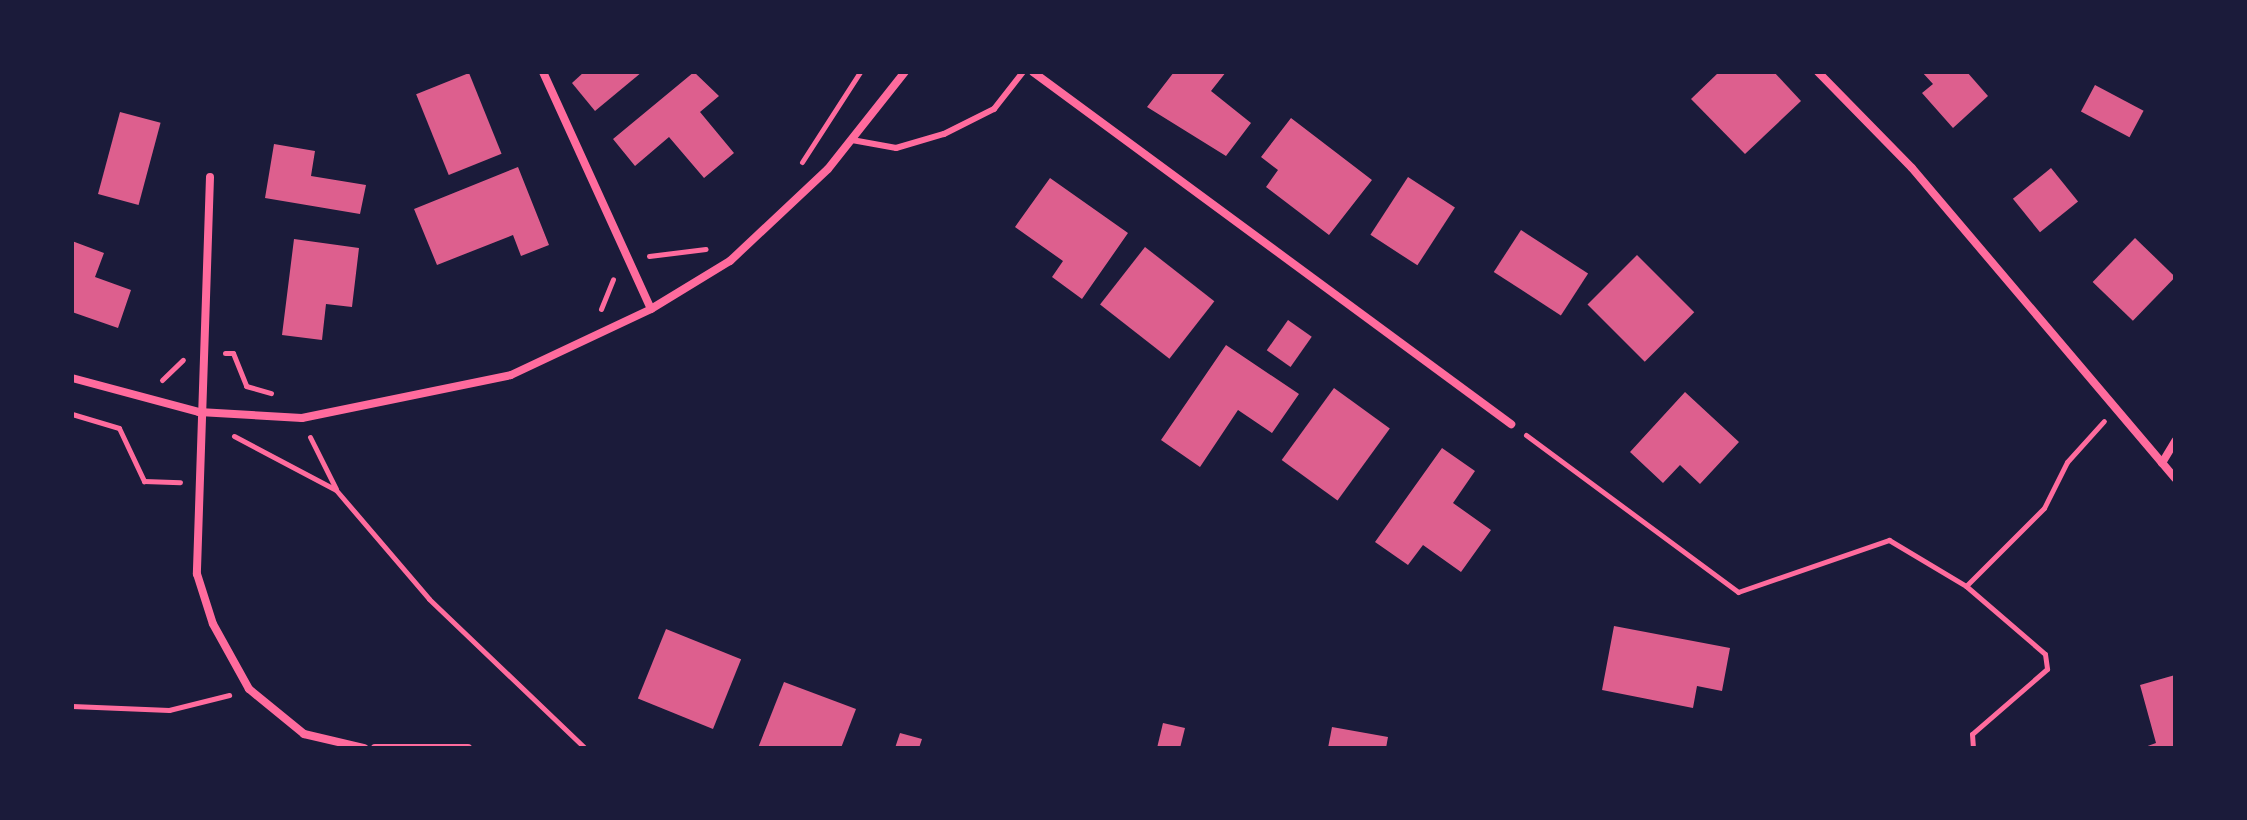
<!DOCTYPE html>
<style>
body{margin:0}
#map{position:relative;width:2247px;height:820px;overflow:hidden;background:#1b1b3a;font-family:"Public Sans",sans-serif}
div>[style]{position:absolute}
.building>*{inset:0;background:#dd5f8e;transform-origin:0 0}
.path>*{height:5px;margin:-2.5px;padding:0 2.5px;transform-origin:2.5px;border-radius:2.5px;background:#ff6b9d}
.service>*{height:6px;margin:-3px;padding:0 3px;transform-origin:3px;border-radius:3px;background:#ff6b9d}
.minor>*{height:8px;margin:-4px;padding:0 4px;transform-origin:4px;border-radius:4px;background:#ff6b9d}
span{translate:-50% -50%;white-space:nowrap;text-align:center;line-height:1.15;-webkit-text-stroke:8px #1b1b3a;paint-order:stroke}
.frame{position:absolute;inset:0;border:74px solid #1b1b3a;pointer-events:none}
</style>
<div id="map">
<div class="building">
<i style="clip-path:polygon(584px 72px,642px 72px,595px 111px,572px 83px)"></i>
<i style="clip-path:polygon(694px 72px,719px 96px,700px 112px,734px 153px,704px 178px,669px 137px,635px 166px,613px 139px)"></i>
<i style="clip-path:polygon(1174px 72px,1226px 72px,1211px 91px,1251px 123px,1226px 156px,1147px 107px)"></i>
<i style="clip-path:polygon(1719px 72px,1774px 72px,1801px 101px,1745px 154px,1691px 99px)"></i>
<i style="clip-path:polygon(1922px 72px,1967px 72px,1988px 96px,1953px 128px,1922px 93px,1933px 84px)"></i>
<i style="left:469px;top:73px;width:87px;height:57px;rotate:68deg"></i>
<i style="left:2095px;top:85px;width:55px;height:30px;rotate:28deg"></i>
<i style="left:120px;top:112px;width:42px;height:85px;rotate:15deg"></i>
<i style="clip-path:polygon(1291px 118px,1372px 180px,1329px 235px,1266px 187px,1278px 170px,1261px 157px)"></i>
<i style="clip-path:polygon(274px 144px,315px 151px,311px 176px,366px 185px,360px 214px,265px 198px)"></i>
<i style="clip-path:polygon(518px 167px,549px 245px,521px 256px,513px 235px,437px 265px,414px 209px)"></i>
<i style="left:2051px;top:168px;width:43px;height:49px;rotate:51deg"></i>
<i style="left:1408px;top:177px;width:56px;height:69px;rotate:33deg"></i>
<i style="clip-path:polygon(1050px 178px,1128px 233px,1082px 299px,1052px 277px,1063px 261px,1015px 227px)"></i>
<i style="left:1521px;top:230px;width:80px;height:50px;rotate:33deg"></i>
<i style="left:2135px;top:238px;width:56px;height:61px;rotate:44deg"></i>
<i style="clip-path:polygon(294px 239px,359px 248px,352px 307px,326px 304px,322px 340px,282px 335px)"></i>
<i style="clip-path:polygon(72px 241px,104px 253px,95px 277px,131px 290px,118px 328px,72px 312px)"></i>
<i style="left:1145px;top:247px;width:88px;height:73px;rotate:38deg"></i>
<i style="left:1637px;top:255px;width:81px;height:70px;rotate:45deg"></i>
<i style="left:1288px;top:320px;width:29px;height:37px;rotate:35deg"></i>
<i style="clip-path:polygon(1226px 345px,1299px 394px,1272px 433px,1238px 410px,1200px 467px,1161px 440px)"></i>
<i style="left:1334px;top:388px;width:69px;height:89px;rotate:36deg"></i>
<i style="clip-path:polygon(1685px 392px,1739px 442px,1700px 484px,1680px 465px,1663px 483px,1630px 452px)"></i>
<i style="clip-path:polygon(1442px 448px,1475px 471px,1453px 503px,1491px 530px,1461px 572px,1423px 545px,1408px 565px,1375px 542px)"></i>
<i style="clip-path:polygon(1614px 626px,1730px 648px,1722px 691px,1697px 686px,1693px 708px,1602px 690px)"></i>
<i style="left:666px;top:629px;width:81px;height:75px;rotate:22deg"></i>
<i style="clip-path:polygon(2175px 675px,2175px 748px,2142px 748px,2156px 743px,2140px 685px)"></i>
<i style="clip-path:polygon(784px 682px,856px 709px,841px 748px,758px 748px)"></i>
<i style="clip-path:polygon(1163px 723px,1185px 728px,1180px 748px,1157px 748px)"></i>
<i style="clip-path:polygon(1332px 727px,1388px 737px,1386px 748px,1328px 748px)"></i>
<i style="clip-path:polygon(900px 733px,922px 739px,919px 748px,895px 748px)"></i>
</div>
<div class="path">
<i style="left:802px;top:162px;width:107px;rotate:-57.2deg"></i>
<i style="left:649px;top:256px;width:57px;rotate:-7deg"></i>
<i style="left:601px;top:309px;width:32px;rotate:-68deg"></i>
<i style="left:225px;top:353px;width:8px"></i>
<i style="left:233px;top:353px;width:35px;rotate:68deg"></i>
<i style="left:246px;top:386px;width:26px;rotate:16deg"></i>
<i style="left:162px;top:380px;width:29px;rotate:-44deg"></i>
<i style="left:72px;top:414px;width:49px;rotate:16.6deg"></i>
<i style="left:119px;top:428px;width:59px;rotate:64.7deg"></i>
<i style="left:144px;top:481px;width:36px;rotate:2deg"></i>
<i style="left:1526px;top:435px;width:264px;rotate:36.5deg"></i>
<i style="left:1738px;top:592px;width:160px;rotate:-19deg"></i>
<i style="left:1889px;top:540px;width:90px;rotate:30.9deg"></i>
<i style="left:1966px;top:586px;width:110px;rotate:-45deg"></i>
<i style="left:2044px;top:508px;width:51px;rotate:-63.4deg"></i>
<i style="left:2067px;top:462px;width:55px;rotate:-47.9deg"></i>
<i style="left:234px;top:436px;width:115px;rotate:27.9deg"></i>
<i style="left:336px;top:490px;width:143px;rotate:49.5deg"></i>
<i style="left:429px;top:599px;width:216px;rotate:43.7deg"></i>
<i style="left:310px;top:437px;width:58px;rotate:63.4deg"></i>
<i style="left:1966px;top:586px;width:104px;rotate:40.7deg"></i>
<i style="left:2045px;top:654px;width:15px;rotate:82deg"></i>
<i style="left:2047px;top:669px;width:99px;rotate:139.1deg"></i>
<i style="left:1972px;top:734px;width:14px;rotate:86deg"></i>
<i style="left:72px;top:706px;width:97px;rotate:2.4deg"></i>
<i style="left:169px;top:710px;width:62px;rotate:-14deg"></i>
</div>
<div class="service">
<i style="left:852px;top:140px;width:45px;rotate:10.3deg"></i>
<i style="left:896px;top:148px;width:50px;rotate:-16.3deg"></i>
<i style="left:944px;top:134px;width:56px;rotate:-26.6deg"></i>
<i style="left:994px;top:109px;width:47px;rotate:-51.9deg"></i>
</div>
<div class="minor">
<i style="left:543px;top:72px;width:260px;rotate:65.5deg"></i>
<i style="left:1033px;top:72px;width:594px;rotate:36.37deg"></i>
<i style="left:1818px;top:72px;width:134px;rotate:45.6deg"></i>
<i style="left:1912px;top:168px;width:407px;rotate:49.7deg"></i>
<i style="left:210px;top:177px;width:397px;rotate:91.9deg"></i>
<i style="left:197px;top:574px;width:52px;rotate:72.3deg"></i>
<i style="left:213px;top:624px;width:74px;rotate:61deg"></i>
<i style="left:249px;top:689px;width:71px;rotate:39.3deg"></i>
<i style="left:304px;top:734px;width:62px;rotate:13.1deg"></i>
<i style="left:72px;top:378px;width:131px;rotate:15deg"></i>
<i style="left:199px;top:412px;width:103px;rotate:3.3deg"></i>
<i style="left:302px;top:418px;width:213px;rotate:-11.6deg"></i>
<i style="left:511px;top:375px;width:155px;rotate:-25.2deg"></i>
<i style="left:651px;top:309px;width:92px;rotate:-31.3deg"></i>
<i style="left:730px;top:261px;width:134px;rotate:-43.2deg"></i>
<i style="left:828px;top:169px;width:124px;rotate:-51.6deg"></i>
<i style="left:2162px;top:463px;width:26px;rotate:-59deg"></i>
<i style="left:375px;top:748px;width:93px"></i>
</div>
<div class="frame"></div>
</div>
